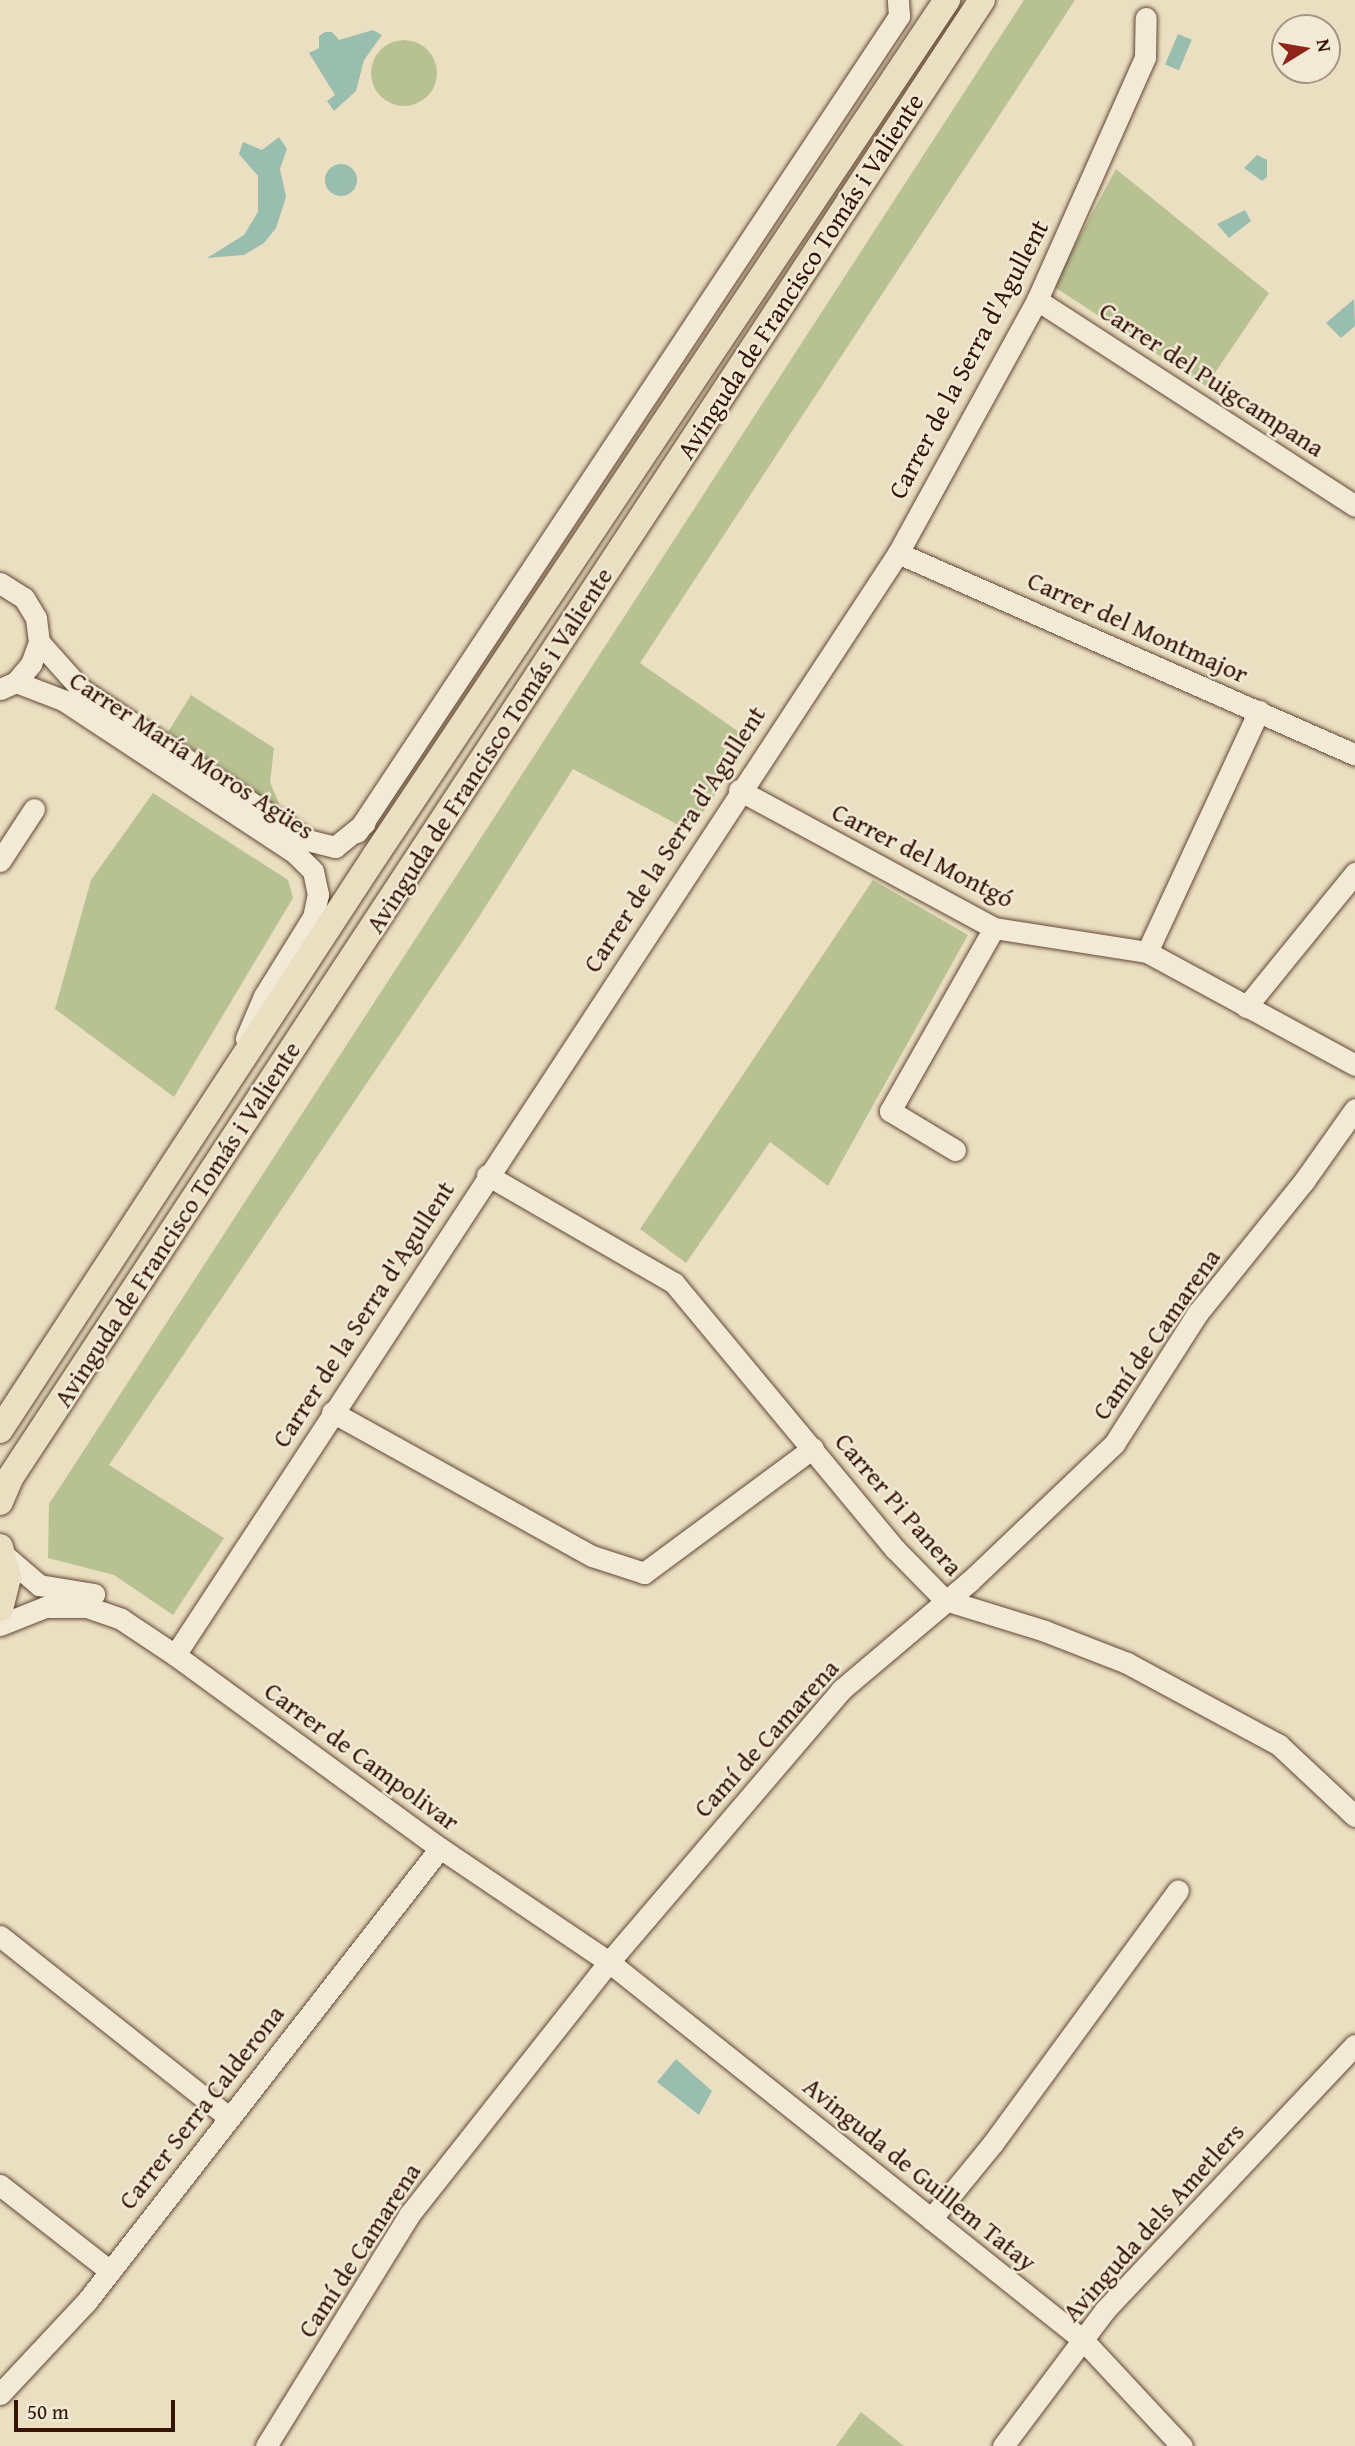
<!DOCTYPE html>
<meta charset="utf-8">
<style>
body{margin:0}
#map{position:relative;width:1355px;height:2446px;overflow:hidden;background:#ebdfc1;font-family:"Gentium Book Plus",serif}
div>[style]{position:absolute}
.green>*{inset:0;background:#b8c192}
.round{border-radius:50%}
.water>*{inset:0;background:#99bdae;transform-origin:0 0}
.roads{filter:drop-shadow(0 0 2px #624734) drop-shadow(0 0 2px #624734)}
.minor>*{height:21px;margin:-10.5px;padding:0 10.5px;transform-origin:10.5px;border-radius:10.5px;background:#f2ead7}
.major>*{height:26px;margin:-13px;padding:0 13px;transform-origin:13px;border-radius:13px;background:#ebdfc1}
span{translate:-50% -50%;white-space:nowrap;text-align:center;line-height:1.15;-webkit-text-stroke:5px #f2ead7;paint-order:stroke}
.street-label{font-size:26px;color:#351405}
.north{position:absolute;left:1271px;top:14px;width:70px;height:70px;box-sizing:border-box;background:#f2ead7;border:2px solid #a69483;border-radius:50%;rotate:79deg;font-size:19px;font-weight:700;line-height:28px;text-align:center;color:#351405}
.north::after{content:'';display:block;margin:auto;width:24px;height:32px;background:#8f2418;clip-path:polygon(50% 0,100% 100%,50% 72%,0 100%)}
.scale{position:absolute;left:14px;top:2400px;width:161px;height:32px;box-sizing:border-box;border:4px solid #351405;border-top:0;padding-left:9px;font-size:21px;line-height:24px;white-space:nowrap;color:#351405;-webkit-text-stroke:5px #f2ead7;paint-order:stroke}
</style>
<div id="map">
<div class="green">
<i style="clip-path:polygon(1024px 0,1075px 0,640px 663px,752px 741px,690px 831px,573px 769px,475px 923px,109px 1465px,224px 1538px,173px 1615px,114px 1575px,48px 1558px,49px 1504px)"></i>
<i class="round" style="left:371px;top:40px;width:66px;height:66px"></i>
<i style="clip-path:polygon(1116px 169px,1269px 293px,1206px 386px,1053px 286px)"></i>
<i style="clip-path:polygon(191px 695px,274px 748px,270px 782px,282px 811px,168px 732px)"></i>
<i style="clip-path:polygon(153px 793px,288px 880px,293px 898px,174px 1097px,55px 1009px,91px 880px)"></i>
<i style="clip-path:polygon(873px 880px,968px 935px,828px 1186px,770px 1142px,686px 1263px,640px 1229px)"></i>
<i style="clip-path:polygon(861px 2412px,904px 2446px,836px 2446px)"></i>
</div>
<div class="water">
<i style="clip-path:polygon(373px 30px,382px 35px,364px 60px,356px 91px,334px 111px,327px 101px,335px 95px,309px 53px,319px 48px,319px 36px,325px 32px,332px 32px,339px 40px)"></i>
<i style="left:1178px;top:34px;width:15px;height:33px;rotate:23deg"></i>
<i style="clip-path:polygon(279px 137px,287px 149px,280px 169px,286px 197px,276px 228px,264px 243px,244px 255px,207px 258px,244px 235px,258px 212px,258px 176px,239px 154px,243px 142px,262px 150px)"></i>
<i style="clip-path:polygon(1257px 155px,1267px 160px,1267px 177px,1262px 181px,1244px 168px)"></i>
<i class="round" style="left:325px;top:164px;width:32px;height:32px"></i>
<i style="clip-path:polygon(1245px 210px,1251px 221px,1229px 238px,1217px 224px)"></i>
<i style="clip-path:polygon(1354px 299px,1355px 326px,1341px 338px,1326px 323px)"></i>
<i style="clip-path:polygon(676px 2059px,712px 2091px,699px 2115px,657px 2082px)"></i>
</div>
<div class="roads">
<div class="minor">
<i style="left:1037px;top:300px;width:379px;rotate:32.9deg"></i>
<i style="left:898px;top:553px;width:500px;rotate:23.8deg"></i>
<i style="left:0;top:583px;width:28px;rotate:32deg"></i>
<i style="left:24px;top:598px;width:23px;rotate:59deg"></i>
<i style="left:36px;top:618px;width:24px;rotate:83deg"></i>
<i style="left:39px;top:642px;width:23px;rotate:110deg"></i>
<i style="left:31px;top:664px;width:23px;rotate:130deg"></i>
<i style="left:16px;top:682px;width:17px;rotate:156deg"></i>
<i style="left:39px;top:642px;width:63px;rotate:48.2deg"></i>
<i style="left:81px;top:689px;width:272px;rotate:33.7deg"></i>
<i style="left:307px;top:840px;width:29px;rotate:14deg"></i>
<i style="left:335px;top:847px;width:38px;rotate:-39deg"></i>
<i style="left:16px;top:682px;width:50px;rotate:21deg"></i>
<i style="left:63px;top:700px;width:278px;rotate:33.4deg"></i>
<i style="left:295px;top:853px;width:25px;rotate:45deg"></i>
<i style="left:313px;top:871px;width:24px;rotate:78deg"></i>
<i style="left:318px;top:894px;width:24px;rotate:102deg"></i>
<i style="left:313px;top:917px;width:93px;rotate:121.8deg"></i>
<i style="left:264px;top:996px;width:46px;rotate:113.2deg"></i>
<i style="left:739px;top:790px;width:290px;rotate:28.4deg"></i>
<i style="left:994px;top:928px;width:155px;rotate:8.9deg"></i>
<i style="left:1147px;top:952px;width:237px;rotate:28.5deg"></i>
<i style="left:357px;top:832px;width:980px;rotate:-56.41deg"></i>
<i style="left:899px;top:16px;width:16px;rotate:-94deg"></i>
<i style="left:0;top:861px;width:62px;rotate:-56.8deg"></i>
<i style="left:1147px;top:952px;width:266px;rotate:-65.1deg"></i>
<i style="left:1246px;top:1007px;width:173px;rotate:-50.9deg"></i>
<i style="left:955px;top:1150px;width:76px;rotate:-149deg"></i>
<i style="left:890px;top:1111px;width:210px;rotate:-60.4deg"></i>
<i style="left:487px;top:1175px;width:216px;rotate:30deg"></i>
<i style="left:674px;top:1283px;width:346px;rotate:50.3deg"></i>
<i style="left:895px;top:1549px;width:71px;rotate:45.6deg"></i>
<i style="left:945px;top:1600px;width:105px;rotate:17.2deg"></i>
<i style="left:1045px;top:1631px;width:88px;rotate:21.3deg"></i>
<i style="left:1127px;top:1663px;width:173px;rotate:28.3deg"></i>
<i style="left:1279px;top:1745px;width:104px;rotate:43.1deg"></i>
<i style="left:332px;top:1412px;width:297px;rotate:29deg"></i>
<i style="left:592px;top:1556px;width:55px;rotate:18.1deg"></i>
<i style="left:644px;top:1573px;width:210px;rotate:-36.5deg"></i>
<i style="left:3px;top:1554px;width:48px;rotate:40.7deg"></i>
<i style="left:39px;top:1585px;width:56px;rotate:9.3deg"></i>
<i style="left:0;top:1625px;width:48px;rotate:-21.8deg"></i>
<i style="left:45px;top:1607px;width:42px"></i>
<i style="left:87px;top:1607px;width:36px;rotate:19deg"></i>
<i style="left:121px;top:1619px;width:65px;rotate:33.7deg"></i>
<i style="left:175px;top:1655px;width:328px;rotate:36.1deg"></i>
<i style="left:440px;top:1848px;width:204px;rotate:34deg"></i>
<i style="left:609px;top:1962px;width:606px;rotate:38.57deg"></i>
<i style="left:1083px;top:2340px;width:145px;rotate:47deg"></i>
<i style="left:175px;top:1655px;width:1318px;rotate:-56.73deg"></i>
<i style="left:898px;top:553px;width:289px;rotate:-61.2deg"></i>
<i style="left:1037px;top:300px;width:266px;rotate:-66deg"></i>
<i style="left:1145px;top:57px;width:39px;rotate:-89deg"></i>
<i style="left:0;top:1936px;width:291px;rotate:38.4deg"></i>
<i style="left:0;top:2185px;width:140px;rotate:38deg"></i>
<i style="left:931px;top:2219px;width:98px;rotate:-50.8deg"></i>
<i style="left:993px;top:2143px;width:313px;rotate:-53.8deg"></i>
<i style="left:0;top:2394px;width:127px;rotate:-46.9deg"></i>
<i style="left:87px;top:2301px;width:574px;rotate:-52.07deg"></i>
<i style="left:266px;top:2446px;width:272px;rotate:-58.2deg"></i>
<i style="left:409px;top:2215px;width:323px;rotate:-51.7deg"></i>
<i style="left:609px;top:1962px;width:358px;rotate:-49.5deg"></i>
<i style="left:841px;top:1690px;width:169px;rotate:-40.2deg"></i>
<i style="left:970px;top:1581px;width:199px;rotate:-43.6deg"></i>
<i style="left:1114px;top:1444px;width:154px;rotate:-57.4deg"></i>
<i style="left:1197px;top:1314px;width:171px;rotate:-51.2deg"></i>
<i style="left:1304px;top:1181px;width:88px;rotate:-54.7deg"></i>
<i style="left:1003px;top:2446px;width:170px;rotate:-53.1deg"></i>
<i style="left:1105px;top:2310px;width:364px;rotate:-46.7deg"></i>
</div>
<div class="major">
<i style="left:0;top:1430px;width:686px;rotate:-56.84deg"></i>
<i style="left:375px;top:856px;width:1030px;rotate:-56.25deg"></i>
<i style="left:0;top:1502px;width:26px;rotate:-67deg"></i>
<i style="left:10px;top:1478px;width:1769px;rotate:-56.67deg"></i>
<i style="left:0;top:1547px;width:31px;rotate:75deg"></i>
<i style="left:8px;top:1577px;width:32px;rotate:104deg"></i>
</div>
</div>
<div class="street-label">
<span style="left:800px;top:276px;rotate:-57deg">Avinguda de Francisco Tomás i Valiente</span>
<span style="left:968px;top:359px;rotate:-62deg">Carrer de la Serra d'Agullent</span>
<span style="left:1212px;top:379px;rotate:33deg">Carrer del Puigcampana</span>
<span style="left:1138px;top:627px;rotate:24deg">Carrer del Montmajor</span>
<span style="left:489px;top:750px;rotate:-57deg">Avinguda de Francisco Tomás i Valiente</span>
<span style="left:192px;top:755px;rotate:33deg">Carrer María Moros Agües</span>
<span style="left:674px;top:839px;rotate:-57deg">Carrer de la Serra d'Agullent</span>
<span style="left:923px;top:855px;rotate:27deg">Carrer del Montgó</span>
<span style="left:177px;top:1224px;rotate:-57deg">Avinguda de Francisco Tomás i Valiente</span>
<span style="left:363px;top:1314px;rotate:-57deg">Carrer de la Serra d'Agullent</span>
<span style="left:1156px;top:1334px;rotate:-55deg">Camí de Camarena</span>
<span style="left:899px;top:1504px;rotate:49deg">Carrer Pi Panera</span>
<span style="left:766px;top:1738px;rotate:-48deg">Camí de Camarena</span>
<span style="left:362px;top:1756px;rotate:36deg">Carrer de Campolivar</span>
<span style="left:201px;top:2107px;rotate:-52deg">Carrer Serra Calderona</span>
<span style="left:920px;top:2174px;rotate:39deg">Avinguda de Guillem Tatay</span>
<span style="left:1153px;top:2222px;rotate:-48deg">Avinguda dels Ametlers</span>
<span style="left:359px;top:2250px;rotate:-57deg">Camí de Camarena</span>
</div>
<div class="north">N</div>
<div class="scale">50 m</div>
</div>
